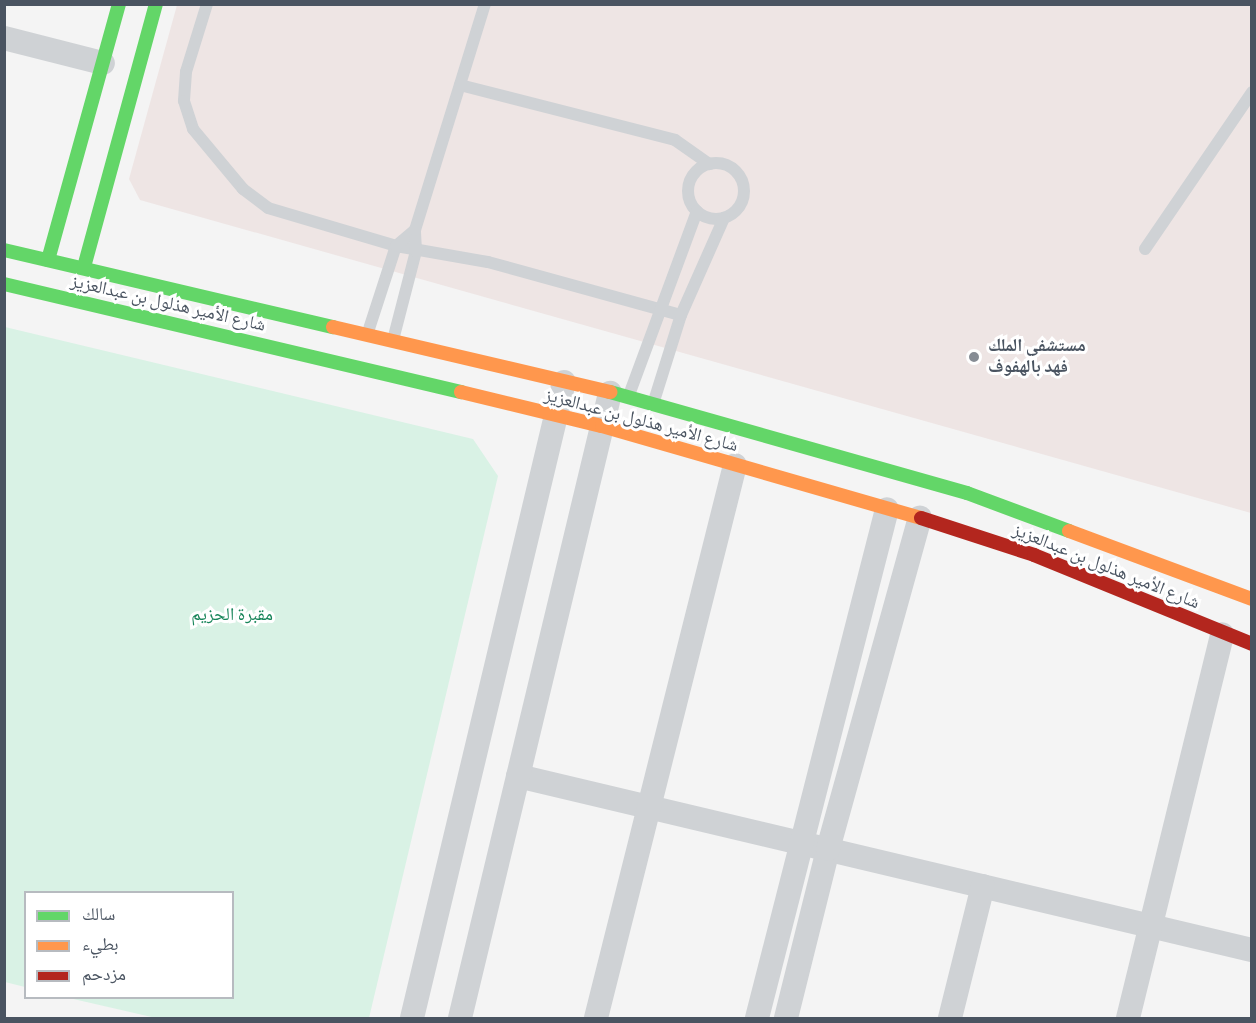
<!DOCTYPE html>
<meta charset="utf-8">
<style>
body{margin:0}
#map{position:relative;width:1256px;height:1023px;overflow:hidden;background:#f4f4f4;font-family:"Source Sans 3","Noto Naskh Arabic",sans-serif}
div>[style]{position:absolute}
.medical>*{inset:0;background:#eee5e4}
.green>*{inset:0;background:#d9f2e5}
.lane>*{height:12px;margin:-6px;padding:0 6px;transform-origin:6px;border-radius:6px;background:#cfd2d5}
.lane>.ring{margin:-6px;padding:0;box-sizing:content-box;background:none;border:12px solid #cfd2d5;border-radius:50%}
.street>*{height:24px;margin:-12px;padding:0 12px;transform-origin:12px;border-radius:12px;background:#cfd2d5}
.fast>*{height:14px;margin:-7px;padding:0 7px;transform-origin:7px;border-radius:7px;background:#63d668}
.slow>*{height:14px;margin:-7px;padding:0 7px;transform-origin:7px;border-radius:7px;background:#ff974d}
.jam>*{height:14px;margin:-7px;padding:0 7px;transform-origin:7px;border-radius:7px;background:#b3261e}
.dots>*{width:16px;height:16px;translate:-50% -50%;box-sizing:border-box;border:3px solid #fff;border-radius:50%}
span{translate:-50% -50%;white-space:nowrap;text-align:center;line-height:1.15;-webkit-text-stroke:6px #fff;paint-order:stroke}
.street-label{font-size:18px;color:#4a5461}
.poi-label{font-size:18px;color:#4a5461;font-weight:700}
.left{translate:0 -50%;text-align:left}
.park-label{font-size:18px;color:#178559}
.frame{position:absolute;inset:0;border:6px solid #4a5461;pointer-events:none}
.legend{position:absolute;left:24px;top:891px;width:210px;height:108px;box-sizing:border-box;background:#fff;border:2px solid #b7bbc0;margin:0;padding:8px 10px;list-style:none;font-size:18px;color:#4a5461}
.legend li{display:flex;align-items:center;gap:12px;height:30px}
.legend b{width:30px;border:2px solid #b7bbc0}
</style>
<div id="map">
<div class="medical">
<i style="clip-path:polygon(177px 5px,1251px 5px,1251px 513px,140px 200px,129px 179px)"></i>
</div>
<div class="green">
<i style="clip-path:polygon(5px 327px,473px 439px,498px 476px,369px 1018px,156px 1018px,69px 998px,232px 998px,232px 892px,26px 892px,25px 987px,5px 982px)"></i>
</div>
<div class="lane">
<i style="left:207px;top:4px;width:71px;rotate:107.2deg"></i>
<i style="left:186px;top:72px;width:29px;rotate:94deg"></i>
<i style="left:184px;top:101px;width:29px;rotate:72deg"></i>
<i style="left:193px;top:129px;width:78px;rotate:50.2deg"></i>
<i style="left:243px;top:189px;width:31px;rotate:37deg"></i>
<i style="left:268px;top:208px;width:134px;rotate:16.5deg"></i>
<i style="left:396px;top:246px;width:93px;rotate:9.9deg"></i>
<i style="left:488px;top:262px;width:200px;rotate:15.4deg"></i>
<i style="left:460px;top:85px;width:222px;rotate:14.3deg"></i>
<i style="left:675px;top:140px;width:42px;rotate:35.2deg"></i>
<i class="ring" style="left:688px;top:163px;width:44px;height:44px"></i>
<i style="left:1145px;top:249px;width:190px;rotate:-55.7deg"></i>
<i style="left:368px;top:332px;width:90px;rotate:-72deg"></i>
<i style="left:396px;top:246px;width:25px;rotate:-40deg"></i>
<i style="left:393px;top:340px;width:92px;rotate:-75.5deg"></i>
<i style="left:416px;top:251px;width:21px;rotate:-93deg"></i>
<i style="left:415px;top:230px;width:237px;rotate:-72.8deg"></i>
<i style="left:629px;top:395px;width:196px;rotate:-69.7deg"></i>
<i style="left:654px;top:401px;width:90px;rotate:-72.6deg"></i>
<i style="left:681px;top:315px;width:106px;rotate:-66.1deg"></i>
</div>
<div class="street">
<i style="left:4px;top:38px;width:102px;rotate:14.2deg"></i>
<i style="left:518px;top:776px;width:754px;rotate:13.34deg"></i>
<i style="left:412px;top:1018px;width:654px;rotate:-76.56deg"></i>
<i style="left:460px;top:1018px;width:643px;rotate:-76.5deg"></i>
<i style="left:596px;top:1018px;width:570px;rotate:-75.89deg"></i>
<i style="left:757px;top:1018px;width:525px;rotate:-75.67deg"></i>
<i style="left:786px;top:1018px;width:174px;rotate:-76deg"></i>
<i style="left:828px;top:849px;width:344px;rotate:-74.5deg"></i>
<i style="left:950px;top:1018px;width:136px;rotate:-76deg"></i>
<i style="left:1128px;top:1018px;width:395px;rotate:-76.2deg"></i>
</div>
<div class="fast">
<i style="left:4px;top:250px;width:338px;rotate:13.2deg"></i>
<i style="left:48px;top:260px;width:266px;rotate:-74.5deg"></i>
<i style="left:84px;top:267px;width:273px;rotate:-74.7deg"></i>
<i style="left:4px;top:284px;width:470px;rotate:13.3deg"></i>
<i style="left:610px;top:392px;width:371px;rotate:15.8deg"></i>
<i style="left:967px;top:493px;width:109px;rotate:20.4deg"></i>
</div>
<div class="slow">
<i style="left:333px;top:327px;width:285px;rotate:13.2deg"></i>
<i style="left:461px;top:392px;width:145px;rotate:13.6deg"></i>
<i style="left:602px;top:426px;width:332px;rotate:16.1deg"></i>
<i style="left:1069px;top:531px;width:195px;rotate:20.4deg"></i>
</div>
<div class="jam">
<i style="left:921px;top:518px;width:119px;rotate:18.1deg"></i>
<i style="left:1034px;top:555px;width:235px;rotate:22.2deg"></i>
</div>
<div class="dots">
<i style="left:974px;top:357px;background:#868c94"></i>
</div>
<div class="street-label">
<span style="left:168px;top:304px;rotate:13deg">شارع الأمير هذلول بن عبدالعزيز</span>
<span style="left:641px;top:421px;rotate:15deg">شارع الأمير هذلول بن عبدالعزيز</span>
<span style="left:1106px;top:567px;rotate:22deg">شارع الأمير هذلول بن عبدالعزيز</span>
</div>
<div class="poi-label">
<span class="left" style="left:988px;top:357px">مستشفى الملك<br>فهد بالهفوف</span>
</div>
<div class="park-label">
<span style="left:232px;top:615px">مقبرة الحزيم</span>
</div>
<div class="frame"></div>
<ul class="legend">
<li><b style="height:8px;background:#63d668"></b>سالك</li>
<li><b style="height:8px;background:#ff974d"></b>بطيء</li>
<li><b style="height:8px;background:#b3261e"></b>مزدحم</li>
</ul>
</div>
